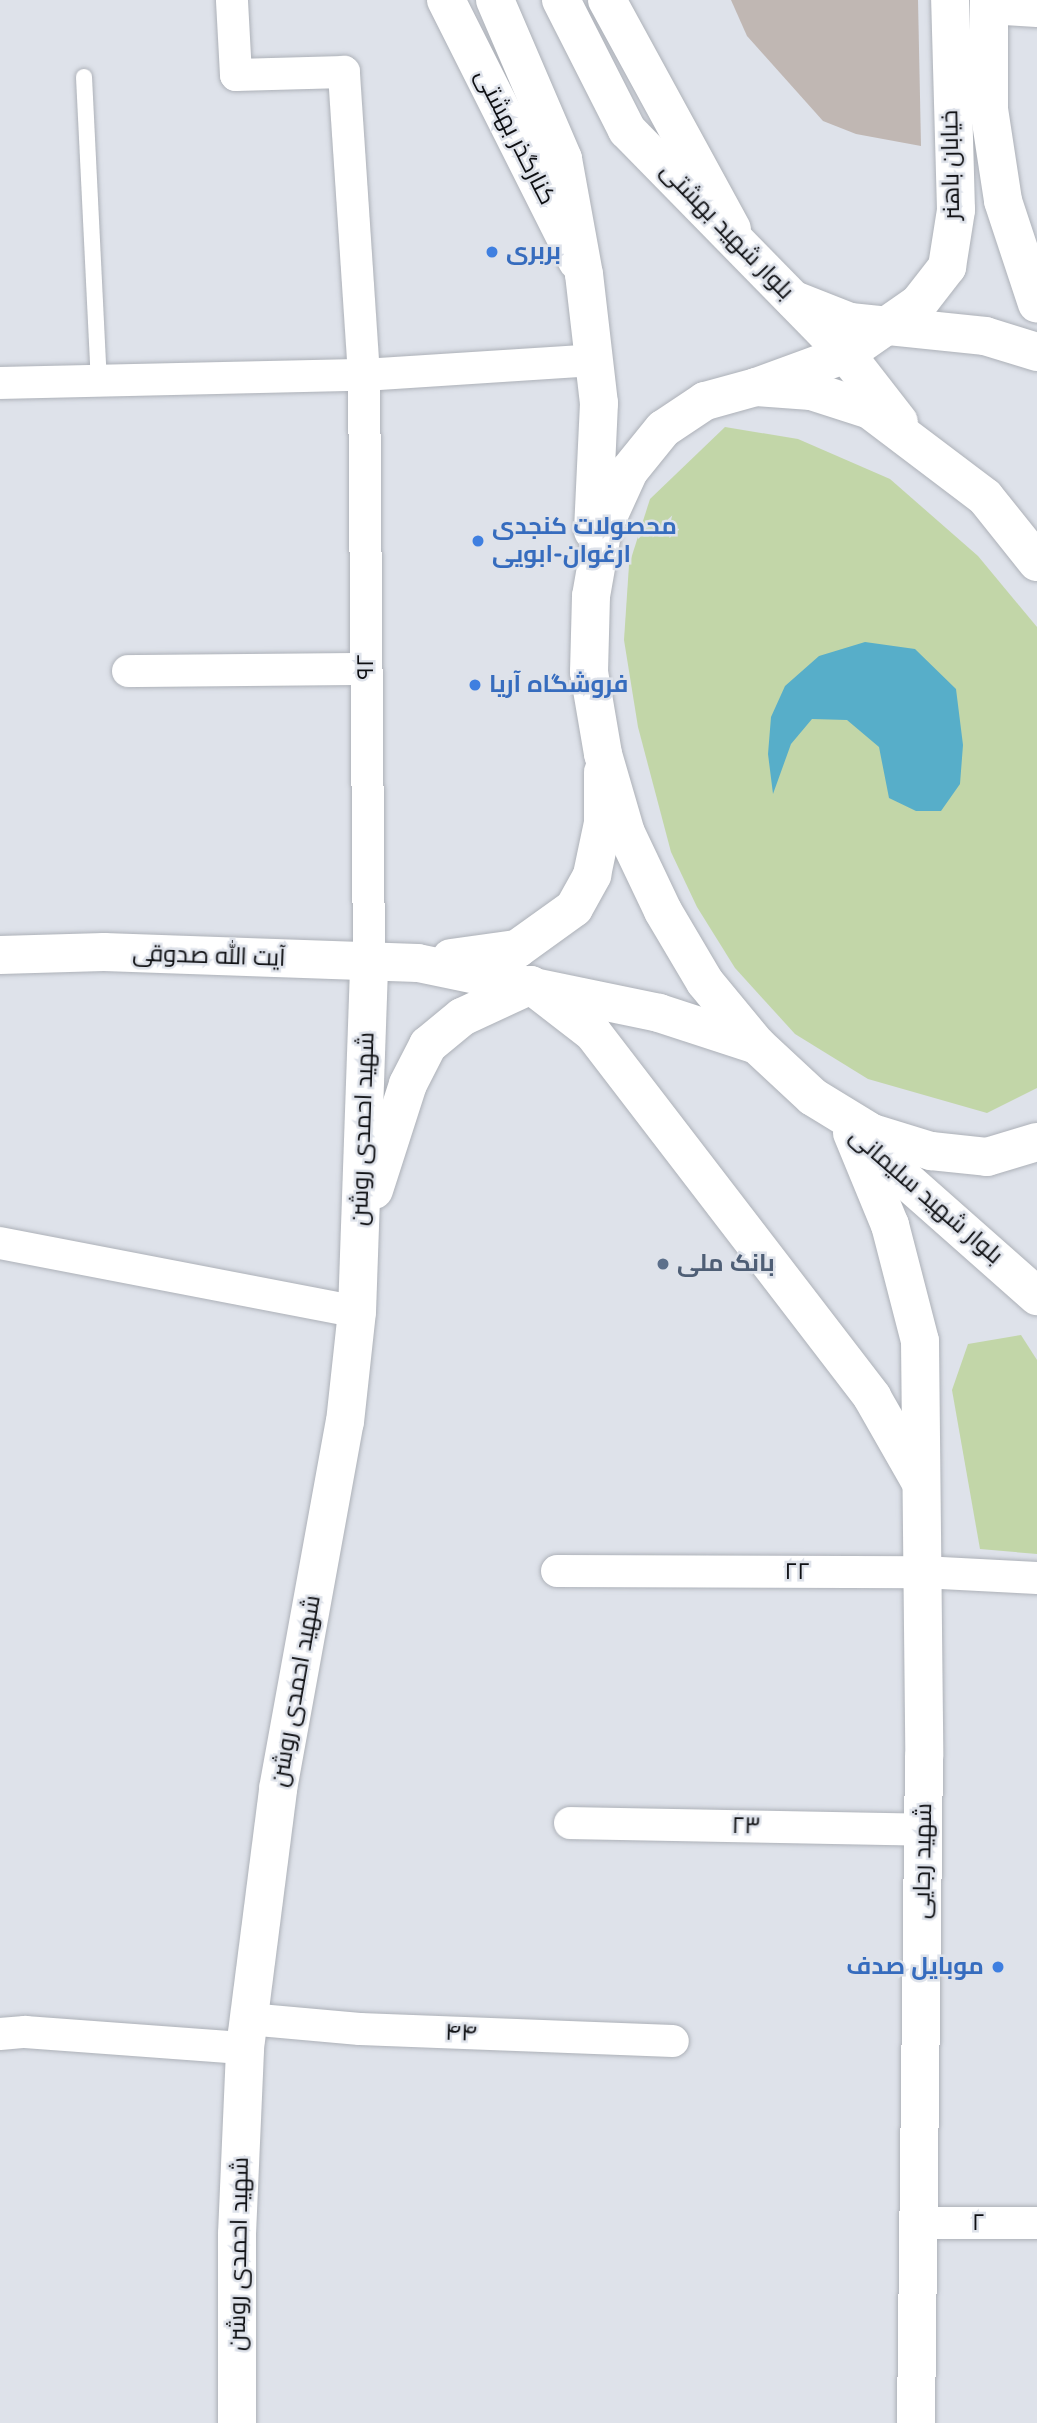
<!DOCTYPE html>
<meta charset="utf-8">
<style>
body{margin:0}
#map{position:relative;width:1037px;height:2423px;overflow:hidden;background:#dee2ea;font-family:"Varela Round",Cairo,sans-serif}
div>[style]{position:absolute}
.green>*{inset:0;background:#c2d6a8}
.water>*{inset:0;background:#57aec9}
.building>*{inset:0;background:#c0b7b3}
.roads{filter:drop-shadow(0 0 2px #adb1b8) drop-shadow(0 0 2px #adb1b8)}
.service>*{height:16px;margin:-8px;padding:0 8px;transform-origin:8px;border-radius:8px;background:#fff}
.minor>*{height:32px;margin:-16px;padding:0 16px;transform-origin:16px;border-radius:16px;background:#fff}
.tertiary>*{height:38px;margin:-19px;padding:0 19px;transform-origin:19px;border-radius:19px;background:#fff}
.secondary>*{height:38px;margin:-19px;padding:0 19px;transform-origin:19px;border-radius:19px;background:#fff}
.primary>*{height:38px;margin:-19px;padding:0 19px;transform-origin:19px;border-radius:19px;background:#fff}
.dots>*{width:19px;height:19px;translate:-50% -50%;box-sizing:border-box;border:4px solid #dee2ea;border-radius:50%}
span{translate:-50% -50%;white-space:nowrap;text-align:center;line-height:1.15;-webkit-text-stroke:5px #dee2ea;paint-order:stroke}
.street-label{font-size:24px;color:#0e0f12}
.shop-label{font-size:24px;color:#366cbe;font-weight:700}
.left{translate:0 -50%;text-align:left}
.right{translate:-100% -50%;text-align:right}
.service-label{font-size:24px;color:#4e5e75;font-weight:700}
</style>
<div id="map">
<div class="green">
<i style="clip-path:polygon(725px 427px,798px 439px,890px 479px,978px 556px,1037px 627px,1037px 1088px,987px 1113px,868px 1079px,795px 1034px,735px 968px,697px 907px,671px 852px,638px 727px,624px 640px,629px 565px,650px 499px)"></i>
<i style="clip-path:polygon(1021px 1335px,1037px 1360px,1037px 1554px,980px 1549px,952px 1390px,968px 1344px)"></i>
</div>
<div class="water">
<i style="clip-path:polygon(865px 642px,915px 649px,956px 689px,963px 745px,960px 784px,941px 811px,916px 811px,889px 798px,879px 747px,847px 720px,812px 719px,791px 744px,773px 794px,768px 754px,771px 717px,785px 686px,819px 656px)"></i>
</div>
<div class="building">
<i style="clip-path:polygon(731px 0,918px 0,921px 146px,856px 134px,823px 121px,747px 36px)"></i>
</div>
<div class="roads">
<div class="service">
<i style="left:84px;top:77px;width:304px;rotate:87.2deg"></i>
</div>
<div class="minor">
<i style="left:989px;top:8px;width:48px;rotate:3.6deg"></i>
<i style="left:0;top:383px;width:364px;rotate:-1.3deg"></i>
<i style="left:364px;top:375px;width:304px;rotate:-93.8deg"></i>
<i style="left:344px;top:72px;width:108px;rotate:178.4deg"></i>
<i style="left:236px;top:75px;width:75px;rotate:-93.1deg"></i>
<i style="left:128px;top:671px;width:238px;rotate:-0.5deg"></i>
<i style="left:369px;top:960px;width:585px;rotate:-90.49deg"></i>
<i style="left:364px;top:375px;width:230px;rotate:-3.7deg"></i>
<i style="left:0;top:1243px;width:364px;rotate:10.9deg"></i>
<i style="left:557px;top:1571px;width:365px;rotate:0.2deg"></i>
<i style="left:922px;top:1572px;width:115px;rotate:3deg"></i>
<i style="left:570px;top:1823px;width:353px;rotate:1.1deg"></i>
<i style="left:248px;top:2019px;width:112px;rotate:5.1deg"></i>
<i style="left:360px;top:2029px;width:313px;rotate:2.2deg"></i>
<i style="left:0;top:2034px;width:25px;rotate:-5deg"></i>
<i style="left:25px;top:2032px;width:221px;rotate:4.2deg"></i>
<i style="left:918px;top:2223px;width:119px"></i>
</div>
<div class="tertiary">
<i style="left:0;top:955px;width:104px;rotate:-1.7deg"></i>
<i style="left:104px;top:952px;width:314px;rotate:2deg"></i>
<i style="left:418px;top:963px;width:246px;rotate:11.7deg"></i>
<i style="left:659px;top:1013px;width:103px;rotate:18.1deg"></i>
<i style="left:451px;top:958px;width:67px;rotate:-7.8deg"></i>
<i style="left:517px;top:949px;width:70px;rotate:-35.7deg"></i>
<i style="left:574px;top:908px;width:38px;rotate:-61deg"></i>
<i style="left:592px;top:875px;width:53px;rotate:-78.1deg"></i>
<i style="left:603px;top:823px;width:51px;rotate:-90deg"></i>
<i style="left:374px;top:1190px;width:111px;rotate:-72.2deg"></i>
<i style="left:408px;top:1084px;width:44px;rotate:-62.9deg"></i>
<i style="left:428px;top:1045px;width:44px;rotate:-39.5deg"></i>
<i style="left:462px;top:1017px;width:76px;rotate:-24.9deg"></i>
<i style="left:531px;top:985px;width:78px;rotate:37.7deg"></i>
<i style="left:593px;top:1033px;width:459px;rotate:52.5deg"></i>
<i style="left:872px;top:1397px;width:99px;rotate:60.3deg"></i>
<i style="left:237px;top:2423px;width:189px;rotate:-90deg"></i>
<i style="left:237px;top:2234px;width:186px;rotate:-87.5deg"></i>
<i style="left:245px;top:2048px;width:261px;rotate:-82.7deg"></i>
<i style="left:278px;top:1789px;width:373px;rotate:-79.7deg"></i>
<i style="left:345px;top:1422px;width:111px;rotate:-83.8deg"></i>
<i style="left:357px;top:1312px;width:352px;rotate:-88deg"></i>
</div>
<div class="secondary">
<i style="left:446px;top:0;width:292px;rotate:63.3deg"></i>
<i style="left:607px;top:0;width:261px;rotate:61.4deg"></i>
<i style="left:989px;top:0;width:109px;rotate:90deg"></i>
<i style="left:989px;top:109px;width:93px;rotate:81.3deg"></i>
<i style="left:1003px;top:201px;width:108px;rotate:71.7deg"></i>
<i style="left:794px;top:300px;width:60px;rotate:21.4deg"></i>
<i style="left:850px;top:322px;width:136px;rotate:5.9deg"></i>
<i style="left:985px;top:336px;width:54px;rotate:17.1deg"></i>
<i style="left:756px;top:387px;width:96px;rotate:-20.1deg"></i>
<i style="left:846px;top:354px;width:89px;rotate:-34.9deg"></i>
<i style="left:919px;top:303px;width:46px;rotate:-52.1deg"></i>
<i style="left:947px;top:267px;width:58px;rotate:-81deg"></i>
<i style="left:956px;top:210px;width:210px;rotate:-91.6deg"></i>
<i style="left:852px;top:1133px;width:100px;rotate:67.6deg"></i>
<i style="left:890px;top:1225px;width:120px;rotate:75.5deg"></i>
<i style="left:920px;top:1341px;width:415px;rotate:89.4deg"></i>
<i style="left:924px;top:1756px;width:667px;rotate:90.69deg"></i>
</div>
<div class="primary">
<i style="left:495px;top:0;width:173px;rotate:66.8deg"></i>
<i style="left:563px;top:159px;width:117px;rotate:79.7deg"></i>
<i style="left:584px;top:274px;width:130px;rotate:83.4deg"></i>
<i style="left:599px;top:403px;width:128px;rotate:92.7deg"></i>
<i style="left:561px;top:0;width:146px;rotate:63.1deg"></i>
<i style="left:627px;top:130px;width:313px;rotate:45.6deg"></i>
<i style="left:846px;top:354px;width:86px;rotate:52.1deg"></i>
<i style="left:1037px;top:562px;width:83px;rotate:-128.7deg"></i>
<i style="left:985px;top:497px;width:144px;rotate:-142.9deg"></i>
<i style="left:870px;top:410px;width:62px;rotate:-162.1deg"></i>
<i style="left:811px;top:391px;width:55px;rotate:-175.8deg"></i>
<i style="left:756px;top:387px;width:53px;rotate:164.6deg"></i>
<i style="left:705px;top:401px;width:50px;rotate:146.3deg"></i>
<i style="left:663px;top:429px;width:54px;rotate:129deg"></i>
<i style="left:629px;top:471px;width:63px;rotate:114.5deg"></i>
<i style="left:603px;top:528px;width:69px;rotate:100deg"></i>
<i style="left:591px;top:596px;width:76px;rotate:91.5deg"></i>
<i style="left:589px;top:672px;width:83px;rotate:80.3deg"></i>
<i style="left:603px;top:754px;width:82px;rotate:73.8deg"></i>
<i style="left:626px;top:833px;width:86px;rotate:64.6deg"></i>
<i style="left:663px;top:911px;width:82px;rotate:59.4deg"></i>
<i style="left:705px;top:982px;width:82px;rotate:50.5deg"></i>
<i style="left:757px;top:1045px;width:76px;rotate:42.9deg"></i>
<i style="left:813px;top:1097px;width:69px;rotate:31.4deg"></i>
<i style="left:872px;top:1133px;width:62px;rotate:17deg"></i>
<i style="left:931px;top:1151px;width:56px;rotate:6.1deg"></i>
<i style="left:987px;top:1157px;width:52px;rotate:-16.7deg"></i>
<i style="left:856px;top:1136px;width:242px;rotate:41.5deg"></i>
</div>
</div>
<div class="dots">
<i style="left:492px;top:252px;background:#3f7fe0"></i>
<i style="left:478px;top:541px;background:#3f7fe0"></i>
<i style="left:475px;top:685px;background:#3f7fe0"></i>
<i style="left:663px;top:1264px;background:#5c6f8a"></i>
<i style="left:998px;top:1967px;background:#3f7fe0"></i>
</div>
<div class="street-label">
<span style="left:515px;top:137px;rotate:63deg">کنارگذر بهشتی</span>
<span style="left:951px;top:165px;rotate:-91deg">خیابان باهنر</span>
<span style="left:727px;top:231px;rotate:46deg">بلوار شهید بهشتی</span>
<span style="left:366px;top:667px;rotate:-90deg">۹۲</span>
<span style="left:209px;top:956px;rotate:2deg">آیت الله صدوقی</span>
<span style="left:363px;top:1129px;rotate:-88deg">شهید احمدی روشن</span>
<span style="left:926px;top:1196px;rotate:41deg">بلوار شهید سلیمانی</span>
<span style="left:797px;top:1572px">۲۲</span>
<span style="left:296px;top:1691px;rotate:-80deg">شهید احمدی روشن</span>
<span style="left:746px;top:1826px;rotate:1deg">۲۳</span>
<span style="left:923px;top:1861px;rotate:-89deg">شهید رجایی</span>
<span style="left:461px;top:2033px;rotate:2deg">۴۴</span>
<span style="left:978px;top:2223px">۲</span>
<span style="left:239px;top:2254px;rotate:-89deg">شهید احمدی روشن</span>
</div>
<div class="shop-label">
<span class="left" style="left:506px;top:252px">بربری</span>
<span class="left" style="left:492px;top:541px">محصولات کنجدی<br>ارغوان-ابویی</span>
<span class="left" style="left:489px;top:685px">فروشگاه آریا</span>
<span class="right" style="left:984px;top:1967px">موبایل صدف</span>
</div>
<div class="service-label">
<span class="left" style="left:677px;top:1264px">بانک ملی</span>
</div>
</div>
